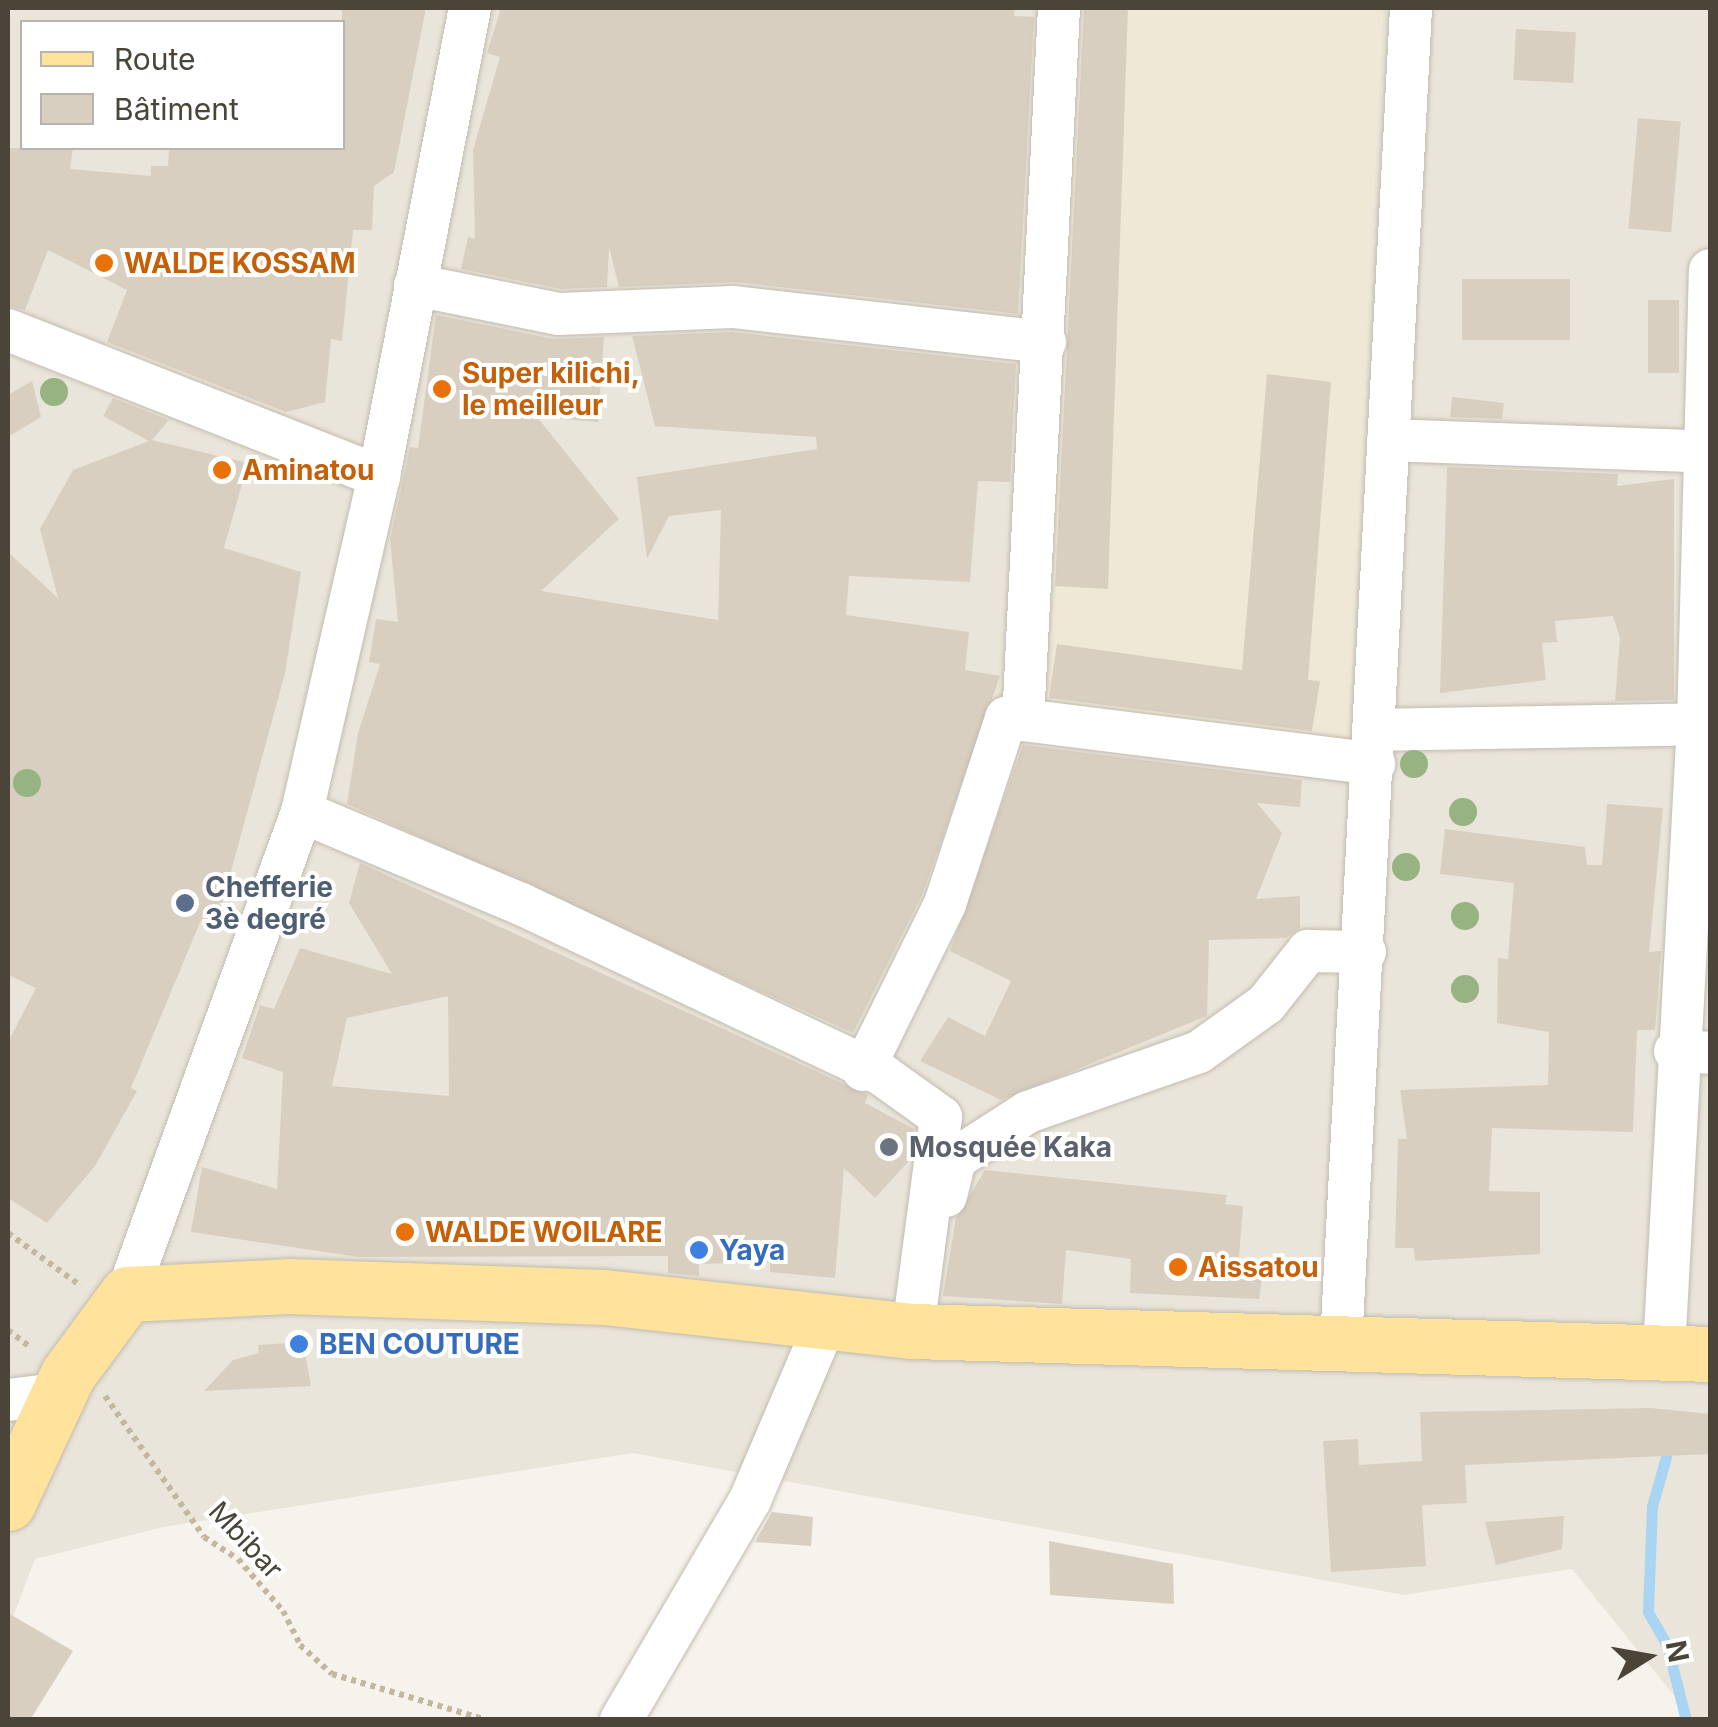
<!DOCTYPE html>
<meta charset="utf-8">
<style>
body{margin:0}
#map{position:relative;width:1718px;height:1727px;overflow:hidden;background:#f6f3ec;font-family:Inter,sans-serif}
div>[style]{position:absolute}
.residential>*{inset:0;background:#eae5da}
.education>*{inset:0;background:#efe8d6}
.stream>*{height:11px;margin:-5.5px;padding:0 5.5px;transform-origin:5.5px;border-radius:5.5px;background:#a9d4f2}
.building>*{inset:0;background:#d8cfc1;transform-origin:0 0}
.path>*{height:6px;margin-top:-3px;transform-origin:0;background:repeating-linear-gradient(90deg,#c4b79f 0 5px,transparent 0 10px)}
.roads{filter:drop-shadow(0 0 2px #c2bbae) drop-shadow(0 0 2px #c2bbae)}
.minor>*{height:42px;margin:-21px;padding:0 21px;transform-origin:21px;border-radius:21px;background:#fff}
.major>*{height:55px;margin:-27.5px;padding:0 27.5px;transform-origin:27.5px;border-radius:27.5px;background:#ffe39c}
.trees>*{width:28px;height:28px;margin:-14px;border-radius:50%;background:#97b381}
.dots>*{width:28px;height:28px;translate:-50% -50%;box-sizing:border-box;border:5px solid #fff;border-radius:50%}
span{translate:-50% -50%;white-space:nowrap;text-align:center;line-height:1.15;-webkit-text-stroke:8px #fff;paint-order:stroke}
.food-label{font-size:28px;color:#c56008;font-weight:700}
.left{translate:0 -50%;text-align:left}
.service-label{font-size:28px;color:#4e5e75;font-weight:700}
.worship-label{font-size:28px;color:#5b616d;font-weight:700}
.shop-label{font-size:28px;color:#366cbe;font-weight:700}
.street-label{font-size:28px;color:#4b4439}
.frame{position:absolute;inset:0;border:10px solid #4b4439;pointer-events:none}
.legend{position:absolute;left:20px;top:20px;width:325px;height:130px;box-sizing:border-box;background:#fff;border:2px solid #b7b4b0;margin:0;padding:12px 18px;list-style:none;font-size:30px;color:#4b4439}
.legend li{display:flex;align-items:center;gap:20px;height:50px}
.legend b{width:50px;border:2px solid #b7b4b0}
.north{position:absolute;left:1598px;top:1607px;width:100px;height:100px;-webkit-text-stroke:8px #fff;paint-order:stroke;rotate:79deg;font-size:28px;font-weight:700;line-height:40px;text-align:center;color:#4b4439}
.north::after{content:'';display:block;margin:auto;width:35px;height:45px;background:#4b4439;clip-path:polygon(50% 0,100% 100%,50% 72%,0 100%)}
</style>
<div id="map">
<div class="residential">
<i style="clip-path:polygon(evenodd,8px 8px,1710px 8px,1710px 1719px,1693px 1719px,1572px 1569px,1404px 1595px,633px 1453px,163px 1527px,35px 1559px,8px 1630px,8px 8px,22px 22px,342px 22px,342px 148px,22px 148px,22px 22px)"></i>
</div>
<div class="education">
<i style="clip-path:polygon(1069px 8px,1380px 8px,1383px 14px,1348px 753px,1045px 711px)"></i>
</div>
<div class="stream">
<i style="left:1666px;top:1457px;width:51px;rotate:105.9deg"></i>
<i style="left:1652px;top:1506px;width:106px;rotate:92.2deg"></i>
<i style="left:1648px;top:1612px;width:38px;rotate:60deg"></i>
<i style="left:1667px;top:1645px;width:77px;rotate:75.8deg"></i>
</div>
<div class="building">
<i style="clip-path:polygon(342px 8px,426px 8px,394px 172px,374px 186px,372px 230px,353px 230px,342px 341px,331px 339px,325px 402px,286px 412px,107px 342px,127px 290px,48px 250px,25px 310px,8px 306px,8px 148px,73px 148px,70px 169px,151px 176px,151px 166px,168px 166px,169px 148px,342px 148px)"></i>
<i style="clip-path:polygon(501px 8px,1015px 8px,1014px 16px,1034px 17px,1018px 314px,736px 282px,619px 287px,609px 247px,607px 287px,561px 289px,461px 269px,468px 237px,475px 239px,473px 150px,500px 57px,487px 53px)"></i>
<i style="clip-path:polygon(1084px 8px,1128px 8px,1108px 589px,1055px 586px)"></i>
<i style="left:1516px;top:29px;width:60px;height:51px;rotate:3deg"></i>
<i style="left:1638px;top:118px;width:43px;height:111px;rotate:5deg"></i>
<i style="left:1462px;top:279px;width:108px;height:61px"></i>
<i style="left:1648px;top:300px;width:31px;height:73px"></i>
<i style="clip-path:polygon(436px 315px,554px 339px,604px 337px,598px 422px,537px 417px,619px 519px,541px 591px,718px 620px,721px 510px,669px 516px,647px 559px,637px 477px,817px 449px,816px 437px,655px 426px,632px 336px,732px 332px,1016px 364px,1010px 482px,978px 481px,970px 582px,849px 576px,846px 615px,969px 632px,965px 670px,1000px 676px,922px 895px,853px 1033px,347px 804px,358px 733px,380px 664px,369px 662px,376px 619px,398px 622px,390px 540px,410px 447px,418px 448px)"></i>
<i style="clip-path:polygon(1267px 374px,1331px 382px,1308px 680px,1320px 681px,1312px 731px,1049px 698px,1057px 644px,1242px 670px)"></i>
<i style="clip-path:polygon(32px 381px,41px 417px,8px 437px,8px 395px)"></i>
<i style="clip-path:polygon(1452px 397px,1504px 403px,1502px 419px,1450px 417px)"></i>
<i style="clip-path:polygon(113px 398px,169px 420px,152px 440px,248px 463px,224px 548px,301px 572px,285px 673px,216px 927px,201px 920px,131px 1088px,137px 1091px,95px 1166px,47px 1223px,8px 1198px,8px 1042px,36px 988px,8px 975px,8px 552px,58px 598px,40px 529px,73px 470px,149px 441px,103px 416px)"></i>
<i style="clip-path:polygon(1447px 467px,1618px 474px,1617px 486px,1674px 479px,1674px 700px,1615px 701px,1620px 638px,1613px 616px,1555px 621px,1557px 642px,1542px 643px,1546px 680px,1440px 693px)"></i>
<i style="clip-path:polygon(1023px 745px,1302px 780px,1300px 807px,1257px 803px,1282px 833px,1256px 899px,1300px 896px,1300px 928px,1286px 938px,1209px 940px,1207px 1016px,1001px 1100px,920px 1061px,948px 1017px,985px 1036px,1011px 981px,950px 951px)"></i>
<i style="clip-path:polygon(1607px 804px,1663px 808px,1649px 952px,1661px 951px,1658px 992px,1655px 1030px,1637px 1030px,1633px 1132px,1492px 1128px,1489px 1191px,1540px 1192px,1540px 1254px,1415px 1261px,1414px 1248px,1395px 1248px,1398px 1139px,1407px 1139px,1400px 1090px,1548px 1085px,1549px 1032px,1497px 1023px,1498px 958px,1508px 959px,1514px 883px,1440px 874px,1445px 829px,1585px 847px,1587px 865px,1602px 865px)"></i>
<i style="clip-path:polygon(evenodd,360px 863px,868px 1095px,865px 1103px,914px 1129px,910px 1160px,875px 1198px,844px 1168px,835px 1278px,770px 1272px,770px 1262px,699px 1264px,699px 1276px,668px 1273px,668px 1256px,359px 1257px,191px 1232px,202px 1167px,277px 1189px,283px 1072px,242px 1058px,260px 1005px,274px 1009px,300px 948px,392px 974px,349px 903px,360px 863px,448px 996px,449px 1096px,332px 1086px,347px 1018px,448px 996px)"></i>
<i style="clip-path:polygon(985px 1170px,1227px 1195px,1225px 1204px,1243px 1206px,1238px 1269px,1263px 1272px,1259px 1299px,1130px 1293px,1131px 1259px,1066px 1250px,1062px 1304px,943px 1296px,956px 1218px)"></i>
<i style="clip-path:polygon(303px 1342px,311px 1386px,204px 1391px,233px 1360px,259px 1353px,258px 1345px)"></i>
<i style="clip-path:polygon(1651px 1408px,1710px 1414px,1710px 1454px,1465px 1465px,1467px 1503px,1422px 1505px,1426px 1566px,1331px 1572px,1323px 1441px,1358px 1439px,1359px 1465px,1422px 1461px,1420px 1412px)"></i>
<i style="clip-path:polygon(772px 1512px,813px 1517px,811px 1546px,755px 1542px)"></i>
<i style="clip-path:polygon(1564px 1516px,1562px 1549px,1496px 1565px,1485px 1522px)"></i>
<i style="clip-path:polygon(1049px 1541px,1173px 1564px,1174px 1604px,1050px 1595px)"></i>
<i style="clip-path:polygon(8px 1613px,73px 1651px,30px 1720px,8px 1720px)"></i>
</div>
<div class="path">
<i style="left:8px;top:1233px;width:90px;rotate:36deg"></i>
<i style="left:8px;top:1330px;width:28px;rotate:38deg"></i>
<i style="left:105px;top:1396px;width:172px;rotate:54.9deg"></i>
<i style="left:204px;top:1537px;width:40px;rotate:32.9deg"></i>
<i style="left:238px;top:1559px;width:69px;rotate:49.1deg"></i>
<i style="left:283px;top:1611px;width:38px;rotate:63deg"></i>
<i style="left:300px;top:1645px;width:43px;rotate:42.2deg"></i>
<i style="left:332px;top:1674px;width:162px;rotate:16.5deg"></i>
</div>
<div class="roads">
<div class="minor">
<i style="left:1059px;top:8px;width:713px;rotate:92.89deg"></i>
<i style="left:1023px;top:720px;width:354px;rotate:7.1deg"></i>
<i style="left:415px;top:285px;width:147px;rotate:11.4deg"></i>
<i style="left:559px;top:314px;width:174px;rotate:-2.3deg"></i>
<i style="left:733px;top:307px;width:314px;rotate:6.4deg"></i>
<i style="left:8px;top:330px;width:399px;rotate:21.5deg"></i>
<i style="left:1388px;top:440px;width:322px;rotate:2.1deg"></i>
<i style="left:1376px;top:730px;width:334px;rotate:-1deg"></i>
<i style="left:302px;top:812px;width:238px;rotate:22.8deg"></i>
<i style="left:521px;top:904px;width:398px;rotate:25.3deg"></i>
<i style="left:881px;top:1074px;width:74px;rotate:35.6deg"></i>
<i style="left:941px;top:1117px;width:216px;rotate:97.5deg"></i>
<i style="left:1675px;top:1051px;width:35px;rotate:3deg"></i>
<i style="left:863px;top:1070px;width:185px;rotate:-63.7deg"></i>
<i style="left:945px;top:904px;width:196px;rotate:-71.8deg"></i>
<i style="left:1006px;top:718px;width:17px;rotate:7deg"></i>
<i style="left:946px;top:1196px;width:38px;rotate:-76deg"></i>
<i style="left:955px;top:1159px;width:87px;rotate:-32.8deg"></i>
<i style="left:1028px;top:1112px;width:181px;rotate:-19.3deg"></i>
<i style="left:1199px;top:1052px;width:82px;rotate:-35.6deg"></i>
<i style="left:1266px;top:1004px;width:68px;rotate:-51.6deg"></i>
<i style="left:1308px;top:951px;width:57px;rotate:1deg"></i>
<i style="left:127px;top:1294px;width:513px;rotate:-70.05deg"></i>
<i style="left:302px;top:812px;width:345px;rotate:-77.1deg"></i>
<i style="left:379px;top:476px;width:477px;rotate:-79deg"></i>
<i style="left:1341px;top:1344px;width:1338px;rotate:-87deg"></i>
<i style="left:1664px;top:1351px;width:628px;rotate:-86.9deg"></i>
<i style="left:1698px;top:724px;width:454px;rotate:-88.5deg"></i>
<i style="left:8px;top:1400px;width:49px;rotate:-7deg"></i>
<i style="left:621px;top:1720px;width:255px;rotate:-59.6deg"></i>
<i style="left:750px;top:1500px;width:194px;rotate:-66.9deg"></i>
</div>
<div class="major">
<i style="left:8px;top:1503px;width:142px;rotate:-65.1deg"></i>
<i style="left:68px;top:1374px;width:99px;rotate:-53.6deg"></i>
<i style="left:127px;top:1294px;width:161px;rotate:-2.8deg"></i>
<i style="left:288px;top:1286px;width:316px;rotate:2deg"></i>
<i style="left:604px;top:1297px;width:311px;rotate:6.3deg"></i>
<i style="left:913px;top:1331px;width:797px;rotate:1.65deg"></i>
</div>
</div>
<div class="trees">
<i style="left:54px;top:392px"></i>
<i style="left:1414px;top:764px"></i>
<i style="left:27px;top:783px"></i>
<i style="left:1463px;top:812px"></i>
<i style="left:1406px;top:867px"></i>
<i style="left:1465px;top:916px"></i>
<i style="left:1465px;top:989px"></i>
</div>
<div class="dots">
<i style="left:104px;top:263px;background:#e8710a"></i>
<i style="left:442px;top:389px;background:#e8710a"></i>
<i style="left:222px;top:470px;background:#e8710a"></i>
<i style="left:185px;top:903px;background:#5c6f8a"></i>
<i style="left:889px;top:1147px;background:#6b7280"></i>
<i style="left:405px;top:1232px;background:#e8710a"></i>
<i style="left:699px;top:1250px;background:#3f7fe0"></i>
<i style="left:1178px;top:1267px;background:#e8710a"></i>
<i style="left:299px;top:1344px;background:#3f7fe0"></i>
</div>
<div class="food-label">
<span class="left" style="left:124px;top:263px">WALDE KOSSAM</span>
<span class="left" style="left:462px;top:389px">Super kilichi,<br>le meilleur</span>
<span class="left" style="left:242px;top:470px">Aminatou</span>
<span class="left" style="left:425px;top:1232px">WALDE WOILARE</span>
<span class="left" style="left:1198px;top:1267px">Aissatou</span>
</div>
<div class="service-label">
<span class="left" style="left:205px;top:903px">Chefferie<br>3è degré</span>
</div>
<div class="worship-label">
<span class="left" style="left:909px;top:1147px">Mosquée Kaka</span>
</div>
<div class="shop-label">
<span class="left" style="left:719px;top:1250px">Yaya</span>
<span class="left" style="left:319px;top:1344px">BEN COUTURE</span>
</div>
<div class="street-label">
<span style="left:246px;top:1540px;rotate:47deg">Mbibar</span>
</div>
<div class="frame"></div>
<ul class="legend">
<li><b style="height:12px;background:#ffe39c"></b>Route</li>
<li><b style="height:28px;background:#d8cfc1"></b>Bâtiment</li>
</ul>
<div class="north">N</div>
</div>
